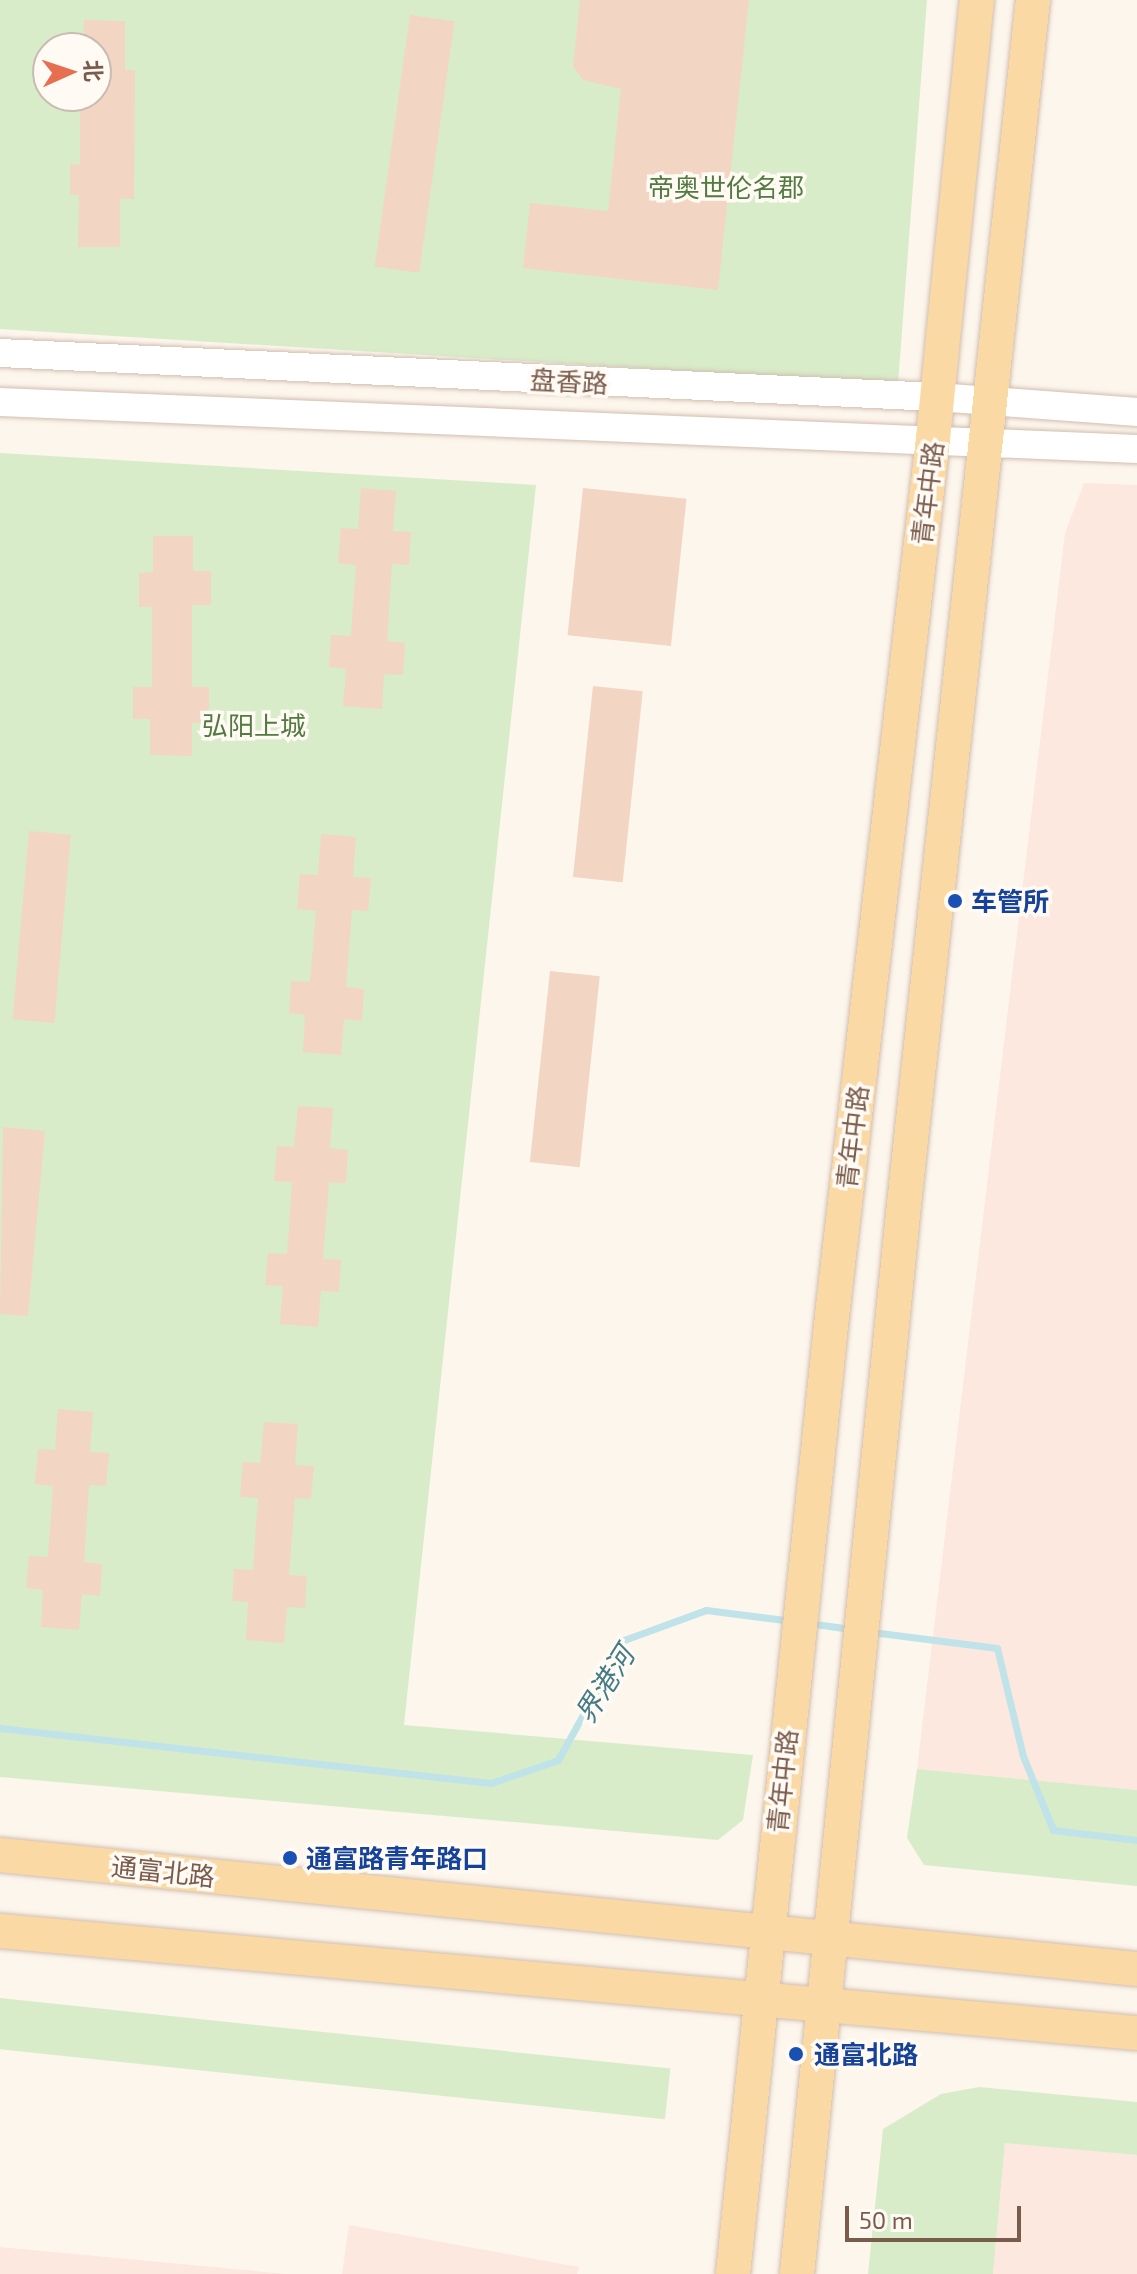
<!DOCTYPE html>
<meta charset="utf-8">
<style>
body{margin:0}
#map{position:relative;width:1137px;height:2274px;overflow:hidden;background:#fdf6ec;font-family:"Exo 2","Noto Sans SC",sans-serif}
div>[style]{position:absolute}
.commercial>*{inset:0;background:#fde8e0}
.green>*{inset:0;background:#d8ecc9;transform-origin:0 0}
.stream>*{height:7px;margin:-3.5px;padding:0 3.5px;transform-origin:3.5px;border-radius:3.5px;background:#bfe3e8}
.building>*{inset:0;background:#f3d5c3;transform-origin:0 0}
.roads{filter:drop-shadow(0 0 2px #d1beb0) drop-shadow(0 0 2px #d1beb0)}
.minor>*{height:28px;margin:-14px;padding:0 14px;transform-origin:14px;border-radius:14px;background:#fff}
.major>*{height:34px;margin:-17px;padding:0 17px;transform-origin:17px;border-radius:17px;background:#fbd9a5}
.dots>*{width:22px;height:22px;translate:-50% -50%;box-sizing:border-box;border:4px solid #fffaf3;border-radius:50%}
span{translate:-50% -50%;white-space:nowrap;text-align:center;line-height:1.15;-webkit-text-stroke:7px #fffaf3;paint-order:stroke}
.park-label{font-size:26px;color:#537a41}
.street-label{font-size:26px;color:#7a5c4d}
.transit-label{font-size:26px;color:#164399;font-weight:700}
.left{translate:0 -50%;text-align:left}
.water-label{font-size:28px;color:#437c86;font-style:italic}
.north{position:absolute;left:32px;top:32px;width:80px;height:80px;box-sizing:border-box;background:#fffaf3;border:2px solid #cabbb1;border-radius:50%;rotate:87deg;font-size:22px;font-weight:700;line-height:32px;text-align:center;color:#7a5c4d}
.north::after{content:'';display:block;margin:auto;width:28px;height:36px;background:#e76f51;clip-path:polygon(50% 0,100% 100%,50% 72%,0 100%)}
.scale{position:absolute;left:845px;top:2206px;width:176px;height:36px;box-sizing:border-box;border:4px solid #7a5c4d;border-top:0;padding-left:10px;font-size:24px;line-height:28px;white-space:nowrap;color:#7a5c4d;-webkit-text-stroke:6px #fffaf3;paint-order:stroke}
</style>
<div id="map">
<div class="commercial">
<i style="clip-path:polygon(1084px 483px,1137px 485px,1137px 1790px,917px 1769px,1065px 533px)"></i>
<i style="clip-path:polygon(1005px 2142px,1137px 2155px,1137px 2274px,993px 2274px)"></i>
<i style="clip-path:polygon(349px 2225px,579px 2267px,577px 2274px,342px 2274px)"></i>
<i style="clip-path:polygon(0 2247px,287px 2274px,0 2274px)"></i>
</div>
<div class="green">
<i style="clip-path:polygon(evenodd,0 0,927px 0,898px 384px,0 329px,0 0,48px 48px,96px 48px,96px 96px,48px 96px,48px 48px)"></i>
<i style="clip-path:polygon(0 453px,536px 485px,404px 1725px,753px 1755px,743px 1820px,718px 1840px,0 1777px)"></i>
<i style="clip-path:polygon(917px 1769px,1137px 1790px,1137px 1886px,924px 1865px,907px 1838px)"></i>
<i style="left:0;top:1998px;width:674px;height:51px;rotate:6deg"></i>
<i style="clip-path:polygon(979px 2087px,1137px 2102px,1137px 2155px,1005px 2143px,993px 2274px,868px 2274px,883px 2129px,941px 2094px)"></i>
</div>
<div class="stream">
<i style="left:808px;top:1623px;width:43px;rotate:7.9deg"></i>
<i style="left:872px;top:1632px;width:126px;rotate:7.3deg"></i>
<i style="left:997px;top:1648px;width:111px;rotate:76.5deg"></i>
<i style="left:1023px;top:1756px;width:80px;rotate:67.9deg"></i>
<i style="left:1053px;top:1830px;width:85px;rotate:6.8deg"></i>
<i style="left:0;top:1728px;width:494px;rotate:6.4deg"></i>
<i style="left:491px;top:1783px;width:71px;rotate:-18.9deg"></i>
<i style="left:558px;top:1760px;width:137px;rotate:-61.2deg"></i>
<i style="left:624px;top:1640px;width:87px;rotate:-20.1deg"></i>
<i style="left:706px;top:1610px;width:87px;rotate:7.3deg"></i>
</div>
<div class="building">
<i style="clip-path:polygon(580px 0,749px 0,718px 290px,523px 268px,530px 203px,608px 211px,621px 89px,583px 80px,573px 66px)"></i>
<i style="left:410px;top:15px;width:45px;height:254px;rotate:8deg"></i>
<i style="clip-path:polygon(84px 20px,125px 21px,125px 70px,135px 70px,134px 199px,120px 199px,120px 247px,78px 247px,79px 195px,70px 195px,70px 164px,80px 165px,80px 96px,96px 96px,96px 48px,83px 48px)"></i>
<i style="clip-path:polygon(361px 488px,396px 491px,393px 531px,411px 532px,409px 565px,392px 564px,387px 641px,405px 643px,403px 675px,384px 674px,382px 709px,343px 706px,346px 669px,329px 667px,331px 635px,351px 636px,356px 565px,338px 563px,341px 528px,358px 529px)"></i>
<i style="left:583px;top:488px;width:104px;height:148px;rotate:6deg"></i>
<i style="clip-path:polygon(153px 536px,193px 536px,193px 571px,211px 571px,211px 605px,192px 605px,192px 687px,209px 687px,209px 723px,192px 723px,192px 756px,150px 755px,150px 719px,133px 719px,133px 687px,152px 687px,152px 607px,139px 607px,139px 573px,153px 572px)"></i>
<i style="left:593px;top:686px;width:50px;height:192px;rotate:6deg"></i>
<i style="left:29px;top:831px;width:42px;height:189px;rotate:5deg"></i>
<i style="clip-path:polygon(321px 834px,356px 837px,353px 877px,371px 878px,368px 911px,352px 910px,346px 987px,364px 989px,362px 1021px,344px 1019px,341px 1055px,303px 1052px,305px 1015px,289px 1013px,291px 981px,310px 982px,316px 911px,297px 909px,300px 874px,318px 875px)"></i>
<i style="left:550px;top:971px;width:50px;height:192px;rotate:6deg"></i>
<i style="clip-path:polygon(298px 1106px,333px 1108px,330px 1148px,348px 1150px,346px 1183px,329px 1182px,323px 1259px,341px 1260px,339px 1292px,321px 1291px,318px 1327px,280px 1324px,283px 1286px,265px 1285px,268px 1253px,287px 1254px,292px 1182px,274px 1181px,277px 1146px,294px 1147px)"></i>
<i style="clip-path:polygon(3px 1127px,45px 1131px,28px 1316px,0 1314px)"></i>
<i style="clip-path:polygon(58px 1409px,93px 1412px,90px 1452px,109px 1453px,106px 1486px,89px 1485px,84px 1562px,102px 1564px,100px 1596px,82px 1594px,79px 1630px,41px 1627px,43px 1590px,26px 1588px,29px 1556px,48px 1557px,53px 1486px,35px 1484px,38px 1449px,55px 1450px)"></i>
<i style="clip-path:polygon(264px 1422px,298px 1424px,295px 1465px,314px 1466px,311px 1499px,295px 1498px,289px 1575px,307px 1576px,305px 1608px,287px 1607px,284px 1643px,246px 1640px,248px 1602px,232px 1601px,234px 1569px,253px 1570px,258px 1498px,240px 1497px,243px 1462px,260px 1463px)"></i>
</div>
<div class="roads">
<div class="minor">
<i style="left:0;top:353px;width:938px;rotate:2.69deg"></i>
<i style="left:937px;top:397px;width:201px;rotate:4.3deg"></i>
<i style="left:0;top:402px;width:1138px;rotate:2.37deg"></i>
</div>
<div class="major">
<i style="left:0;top:1855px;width:1143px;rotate:5.73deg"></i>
<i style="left:0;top:1931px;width:1142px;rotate:5.13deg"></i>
<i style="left:733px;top:2274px;width:972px;rotate:-84.1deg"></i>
<i style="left:833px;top:1307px;width:874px;rotate:-83.43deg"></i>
<i style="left:933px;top:439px;width:441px;rotate:-84.3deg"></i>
<i style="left:797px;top:2274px;width:1065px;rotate:-84.29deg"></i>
<i style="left:903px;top:1214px;width:1221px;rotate:-83.89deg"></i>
</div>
</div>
<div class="dots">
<i style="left:955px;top:901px;background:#1a4fb4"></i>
<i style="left:290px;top:1858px;background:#1a4fb4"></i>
<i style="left:796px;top:2054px;background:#1a4fb4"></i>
</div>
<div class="park-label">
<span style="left:726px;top:187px">帝奥世伦名郡</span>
<span style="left:254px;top:725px">弘阳上城</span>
</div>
<div class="street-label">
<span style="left:569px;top:381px;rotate:3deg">盘香路</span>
<span style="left:927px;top:493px;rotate:-83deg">青年中路</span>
<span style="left:852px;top:1137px;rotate:-83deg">青年中路</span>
<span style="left:782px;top:1781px;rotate:-84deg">青年中路</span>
<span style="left:163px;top:1871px;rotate:6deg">通富北路</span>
</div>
<div class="transit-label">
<span class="left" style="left:971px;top:901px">车管所</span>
<span class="left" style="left:306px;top:1858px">通富路青年路口</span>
<span class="left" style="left:814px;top:2054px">通富北路</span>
</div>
<div class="water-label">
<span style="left:604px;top:1684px;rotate:-58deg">界港河</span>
</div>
<div class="north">北</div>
<div class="scale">50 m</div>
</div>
